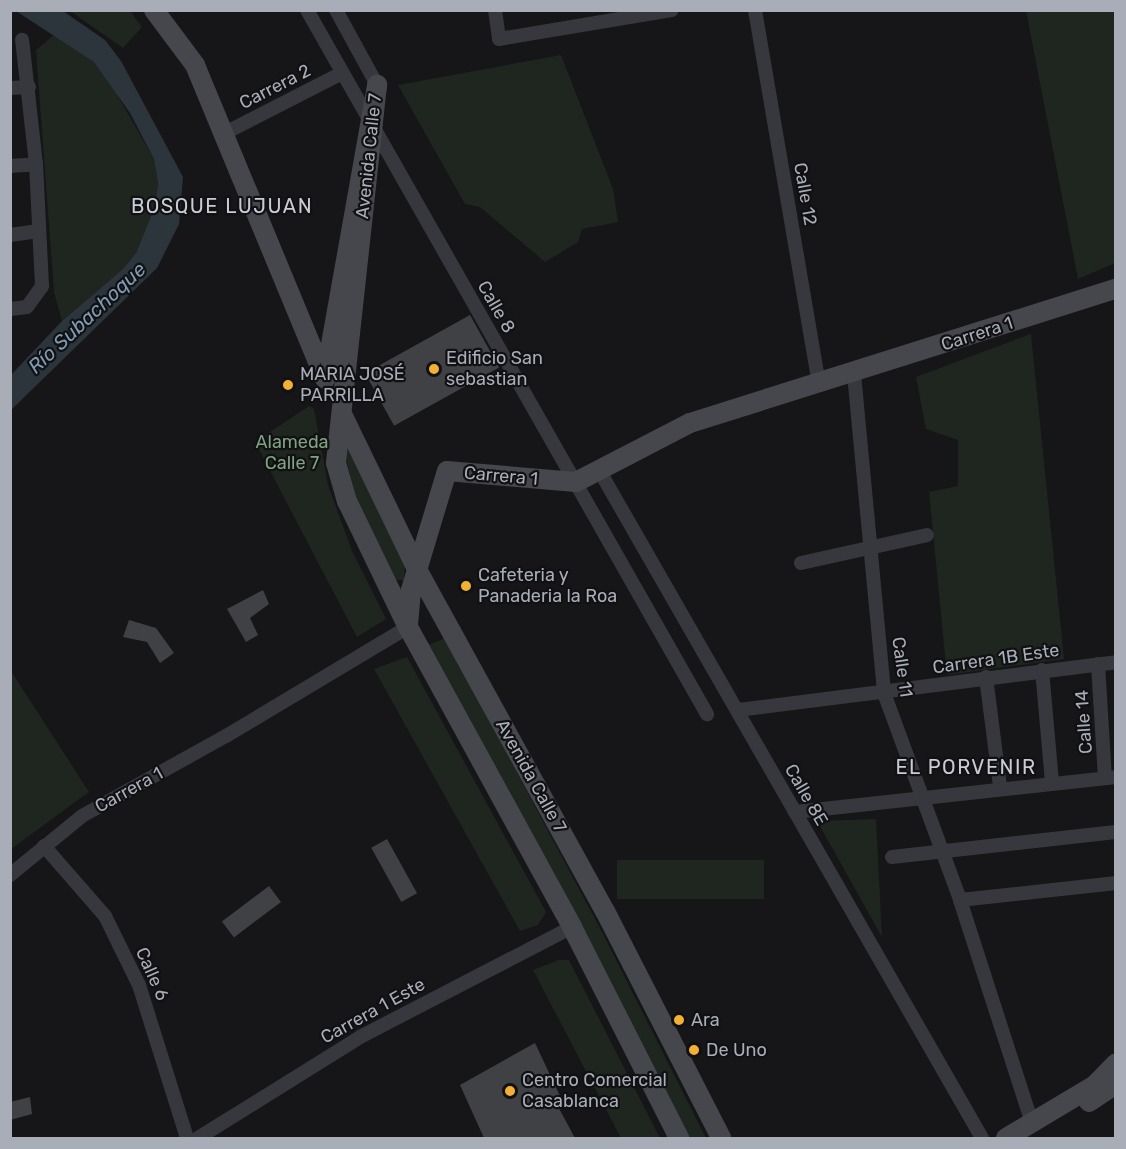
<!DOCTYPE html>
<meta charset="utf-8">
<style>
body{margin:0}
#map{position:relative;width:1126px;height:1149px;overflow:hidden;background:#161618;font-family:Rubik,sans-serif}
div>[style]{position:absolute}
.green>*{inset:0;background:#1e261f;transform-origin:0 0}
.water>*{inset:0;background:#2c353c}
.building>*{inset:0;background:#404145;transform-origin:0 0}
.street>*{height:14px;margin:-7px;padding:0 7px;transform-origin:7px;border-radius:7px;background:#37383d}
.secondary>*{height:20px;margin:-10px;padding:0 10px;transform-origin:10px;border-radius:10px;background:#45474d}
.dots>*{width:16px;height:16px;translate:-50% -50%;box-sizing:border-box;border:3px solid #111113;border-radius:50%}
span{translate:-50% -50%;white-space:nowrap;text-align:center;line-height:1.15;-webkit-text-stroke:4.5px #111113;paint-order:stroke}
.street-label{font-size:18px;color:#a8adb8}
.poi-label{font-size:18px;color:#a8adb8}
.left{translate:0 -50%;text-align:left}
.park-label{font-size:18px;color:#7fa381}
.neighbourhood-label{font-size:20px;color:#c9ccd4;letter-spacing:1.5px}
.water-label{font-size:20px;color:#7f9bb3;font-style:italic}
.frame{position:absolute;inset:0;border:12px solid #a8adb8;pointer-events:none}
</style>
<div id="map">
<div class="green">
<i style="clip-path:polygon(70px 11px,130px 11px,142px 27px,123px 48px)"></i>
<i style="clip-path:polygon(1026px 11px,1115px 11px,1115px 263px,1078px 279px)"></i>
<i style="clip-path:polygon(55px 34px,94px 62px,112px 86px,154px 159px,158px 183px,155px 206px,136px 253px,123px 269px,62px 321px,54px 292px,36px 50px)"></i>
<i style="clip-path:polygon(561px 55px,613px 189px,618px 222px,582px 229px,578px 242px,545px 262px,480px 207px,465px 204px,398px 85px)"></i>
<i style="clip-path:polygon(1031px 334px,1064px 659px,947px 675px,929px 492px,958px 486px,958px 440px,926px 429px,916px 377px)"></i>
<i style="clip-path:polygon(309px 406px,314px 409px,328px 485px,352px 551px,386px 619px,357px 637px,255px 442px)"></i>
<i style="clip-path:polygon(340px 432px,405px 564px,404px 580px,395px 580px,359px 513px)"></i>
<i style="clip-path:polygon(445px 638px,602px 932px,706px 1138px,689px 1138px,588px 937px,428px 645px)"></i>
<i style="clip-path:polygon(407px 657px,546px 912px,538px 925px,520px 931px,374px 669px)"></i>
<i style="clip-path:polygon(11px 671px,89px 792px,11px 849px,10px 849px)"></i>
<i style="clip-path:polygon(876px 819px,876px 820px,882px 937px,817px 821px)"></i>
<i style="left:764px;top:860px;width:39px;height:147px;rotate:90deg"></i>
<i style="clip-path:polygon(559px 960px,569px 960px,660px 1138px,621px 1138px,533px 970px)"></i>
</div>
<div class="water">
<i style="clip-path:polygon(16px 11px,63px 11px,105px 40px,121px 61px,183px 177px,179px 224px,157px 268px,11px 410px,11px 375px,62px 321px,123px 269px,136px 253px,155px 206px,158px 183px,154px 159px,130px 113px,94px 62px)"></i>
</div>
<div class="building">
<i style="left:470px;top:315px;width:60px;height:120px;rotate:61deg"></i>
<i style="clip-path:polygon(263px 590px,269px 604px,250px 618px,258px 635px,246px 642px,227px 609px)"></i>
<i style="clip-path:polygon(129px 620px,156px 628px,174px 653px,160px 663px,147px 642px,123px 637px)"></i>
<i style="left:387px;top:839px;width:62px;height:18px;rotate:61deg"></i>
<i style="left:269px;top:886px;width:20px;height:59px;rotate:53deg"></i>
<i style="clip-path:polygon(535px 1043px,560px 1096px,555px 1101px,575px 1138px,484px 1138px,460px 1085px)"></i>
<i style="clip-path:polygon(30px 1097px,32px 1114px,10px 1120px,10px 1102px)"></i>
</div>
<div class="street">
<i style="left:307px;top:10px;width:810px;rotate:60.4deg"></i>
<i style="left:336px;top:10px;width:85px;rotate:61.3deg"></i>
<i style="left:495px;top:10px;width:29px;rotate:82deg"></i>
<i style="left:499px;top:39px;width:175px;rotate:-9.5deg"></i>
<i style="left:755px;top:10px;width:379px;rotate:80.3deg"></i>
<i style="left:10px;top:88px;width:19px;rotate:-3deg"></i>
<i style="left:225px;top:133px;width:131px;rotate:-27.1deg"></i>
<i style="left:10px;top:166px;width:26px;rotate:-4deg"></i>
<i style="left:10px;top:235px;width:29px;rotate:-8deg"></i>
<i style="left:10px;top:309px;width:17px;rotate:-7deg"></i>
<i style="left:27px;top:307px;width:26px;rotate:-54deg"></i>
<i style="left:42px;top:286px;width:122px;rotate:-92.8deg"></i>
<i style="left:36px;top:164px;width:125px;rotate:-96.4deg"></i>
<i style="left:854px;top:374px;width:320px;rotate:84.6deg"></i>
<i style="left:884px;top:693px;width:221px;rotate:69.8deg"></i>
<i style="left:960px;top:900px;width:234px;rotate:72.1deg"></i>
<i style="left:599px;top:470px;width:770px;rotate:60.17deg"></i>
<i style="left:801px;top:563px;width:129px;rotate:-12.5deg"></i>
<i style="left:1098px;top:664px;width:114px;rotate:86.5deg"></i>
<i style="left:1042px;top:670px;width:112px;rotate:84.9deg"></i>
<i style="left:986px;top:677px;width:111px;rotate:82.7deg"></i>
<i style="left:738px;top:710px;width:381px;rotate:-7.2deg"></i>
<i style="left:795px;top:812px;width:323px;rotate:-6.2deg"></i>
<i style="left:44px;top:846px;width:93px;rotate:48.9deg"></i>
<i style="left:105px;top:916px;width:77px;rotate:63.8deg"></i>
<i style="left:139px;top:985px;width:160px;rotate:72.6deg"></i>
<i style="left:892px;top:857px;width:225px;rotate:-6.4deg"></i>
<i style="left:10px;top:875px;width:93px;rotate:-39.3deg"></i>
<i style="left:82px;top:816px;width:165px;rotate:-29.1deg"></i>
<i style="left:226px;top:736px;width:212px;rotate:-30.9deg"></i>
<i style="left:960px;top:900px;width:157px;rotate:-6.2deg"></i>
<i style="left:198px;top:1138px;width:191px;rotate:-31.9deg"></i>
<i style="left:360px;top:1037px;width:239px;rotate:-27.4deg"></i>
</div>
<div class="secondary">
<i style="left:154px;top:10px;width:69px;rotate:53.3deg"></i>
<i style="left:195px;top:65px;width:340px;rotate:67.5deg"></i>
<i style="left:325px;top:378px;width:298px;rotate:-79.9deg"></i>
<i style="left:377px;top:85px;width:380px;rotate:96.2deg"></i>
<i style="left:336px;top:463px;width:40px;rotate:74deg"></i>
<i style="left:347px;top:501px;width:140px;rotate:64.2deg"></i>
<i style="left:408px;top:627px;width:342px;rotate:61.3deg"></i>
<i style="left:572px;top:927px;width:237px;rotate:63.1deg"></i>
<i style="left:342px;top:414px;width:177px;rotate:64.2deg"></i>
<i style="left:419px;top:573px;width:386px;rotate:61.2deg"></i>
<i style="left:605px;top:911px;width:255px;rotate:62.9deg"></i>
<i style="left:408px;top:625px;width:35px;rotate:-85deg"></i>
<i style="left:411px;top:590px;width:124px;rotate:-73.2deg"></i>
<i style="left:447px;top:471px;width:129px;rotate:4.9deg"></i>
<i style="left:576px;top:482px;width:128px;rotate:-27.4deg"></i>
<i style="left:690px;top:423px;width:447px;rotate:-17.5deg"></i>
<i style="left:1089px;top:1102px;width:32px;rotate:-34deg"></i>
<i style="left:1006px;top:1138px;width:104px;rotate:-30.8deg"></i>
<i style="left:1095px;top:1085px;width:30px;rotate:-46deg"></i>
</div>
<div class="dots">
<i style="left:434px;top:369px;background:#f2b134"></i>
<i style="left:288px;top:385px;background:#f2b134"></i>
<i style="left:466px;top:586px;background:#f2b134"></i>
<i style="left:679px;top:1020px;background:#f2b134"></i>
<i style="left:694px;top:1050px;background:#f2b134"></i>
<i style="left:510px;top:1091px;background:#f2b134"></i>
</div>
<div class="street-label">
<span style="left:275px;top:87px;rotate:-27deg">Carrera 2</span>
<span style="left:369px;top:156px;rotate:-84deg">Avenida Calle 7</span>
<span style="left:805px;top:194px;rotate:80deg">Calle 12</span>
<span style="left:496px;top:307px;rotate:60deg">Calle 8</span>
<span style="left:977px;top:334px;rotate:-18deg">Carrera 1</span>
<span style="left:501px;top:476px;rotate:5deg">Carrera 1</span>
<span style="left:996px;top:659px;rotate:-8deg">Carrera 1B Este</span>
<span style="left:902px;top:667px;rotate:82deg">Calle 11</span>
<span style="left:1084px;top:722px;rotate:-94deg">Calle 14</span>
<span style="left:531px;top:776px;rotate:61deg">Avenida Calle 7</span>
<span style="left:129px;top:790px;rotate:-29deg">Carrera 1</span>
<span style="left:806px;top:795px;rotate:60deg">Calle 8E</span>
<span style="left:152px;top:974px;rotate:66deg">Calle 6</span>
<span style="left:373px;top:1011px;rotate:-29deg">Carrera 1 Este</span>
</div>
<div class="poi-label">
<span class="left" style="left:446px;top:369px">Edificio San<br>sebastian</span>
<span class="left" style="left:300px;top:385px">MARIA JOSÉ<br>PARRILLA</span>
<span class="left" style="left:478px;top:586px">Cafeteria y<br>Panaderia la Roa</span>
<span class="left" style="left:691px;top:1020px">Ara</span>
<span class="left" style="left:706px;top:1050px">De Uno</span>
<span class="left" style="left:522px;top:1091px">Centro Comercial<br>Casablanca</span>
</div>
<div class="park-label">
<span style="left:292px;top:453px">Alameda<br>Calle 7</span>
</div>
<div class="neighbourhood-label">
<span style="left:222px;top:206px">BOSQUE LUJUAN</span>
<span style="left:966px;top:767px">EL PORVENIR</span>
</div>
<div class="water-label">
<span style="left:87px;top:318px;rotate:-43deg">Río Subachoque</span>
</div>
<div class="frame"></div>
</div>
